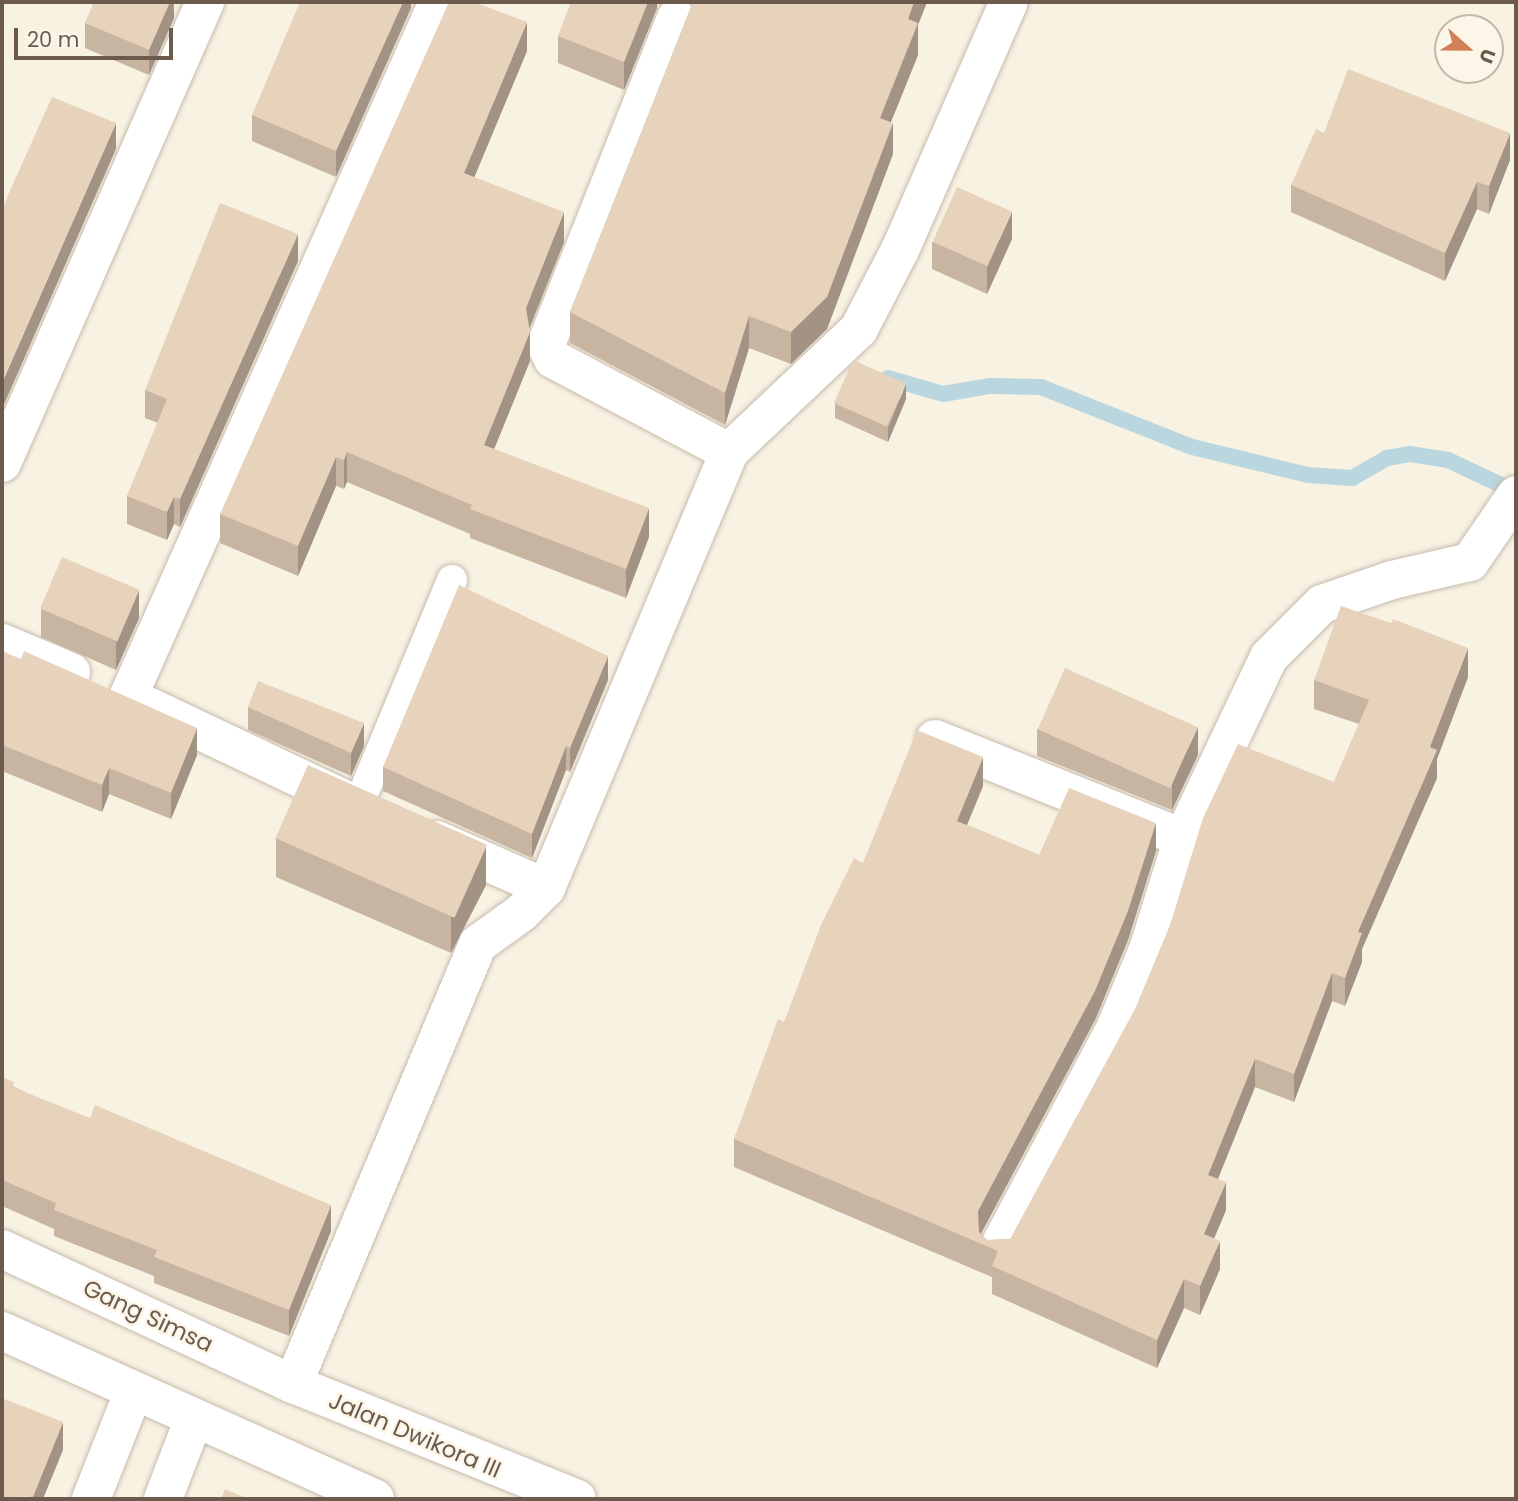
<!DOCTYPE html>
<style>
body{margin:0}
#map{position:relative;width:1518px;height:1501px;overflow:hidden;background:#f8f2e3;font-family:Poppins,sans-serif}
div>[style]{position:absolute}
.stream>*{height:16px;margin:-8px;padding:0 8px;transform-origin:8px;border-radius:8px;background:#bad6de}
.roads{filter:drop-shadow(0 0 2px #c7baac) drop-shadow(0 0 2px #c7baac)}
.service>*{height:30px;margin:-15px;padding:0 15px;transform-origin:15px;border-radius:15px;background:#fff}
.minor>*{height:38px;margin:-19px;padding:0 19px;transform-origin:19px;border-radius:19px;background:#fff}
.wall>*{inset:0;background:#c7b5a2}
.shaded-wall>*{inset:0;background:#a29384}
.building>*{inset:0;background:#e7d2bc;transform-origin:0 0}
span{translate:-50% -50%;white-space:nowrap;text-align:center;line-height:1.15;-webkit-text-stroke:5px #fcf6e8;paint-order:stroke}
.street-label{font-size:23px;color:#6c5b4d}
.frame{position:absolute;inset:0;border:4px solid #6c5b4d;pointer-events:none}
.north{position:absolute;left:1434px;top:14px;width:70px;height:70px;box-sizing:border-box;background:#fcf6e8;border:2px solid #c2b8aa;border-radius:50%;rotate:111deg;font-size:19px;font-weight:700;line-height:28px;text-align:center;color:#6c5b4d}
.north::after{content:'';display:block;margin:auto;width:24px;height:32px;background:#d27f58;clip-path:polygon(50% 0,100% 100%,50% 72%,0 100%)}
.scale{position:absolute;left:14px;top:28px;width:159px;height:32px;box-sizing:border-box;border:4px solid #6c5b4d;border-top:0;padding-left:9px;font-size:21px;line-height:24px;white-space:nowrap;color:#6c5b4d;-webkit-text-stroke:5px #fcf6e8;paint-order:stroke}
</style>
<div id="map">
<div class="stream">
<i style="left:888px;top:378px;width:57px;rotate:16.2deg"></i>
<i style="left:943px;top:394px;width:48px;rotate:-9.7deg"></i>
<i style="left:990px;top:386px;width:51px;rotate:1.1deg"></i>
<i style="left:1041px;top:387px;width:162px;rotate:21.7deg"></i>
<i style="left:1192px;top:447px;width:119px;rotate:13.6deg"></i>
<i style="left:1308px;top:475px;width:44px;rotate:3.9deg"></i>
<i style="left:1352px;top:478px;width:40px;rotate:-29.7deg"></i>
<i style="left:1387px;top:458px;width:23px;rotate:-10deg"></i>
<i style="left:1410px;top:454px;width:38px;rotate:9deg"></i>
<i style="left:1448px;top:460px;width:75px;rotate:25.2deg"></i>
</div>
<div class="roads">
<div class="service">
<i style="left:358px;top:806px;width:245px;rotate:-67.4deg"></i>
</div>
<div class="minor">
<i style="left:676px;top:18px;width:352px;rotate:111.7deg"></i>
<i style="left:546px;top:345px;width:16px;rotate:63deg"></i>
<i style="left:553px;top:359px;width:199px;rotate:27.9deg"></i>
<i style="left:2px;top:463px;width:504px;rotate:-66.23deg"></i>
<i style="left:2px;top:643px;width:75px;rotate:22.8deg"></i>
<i style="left:128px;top:697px;width:761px;rotate:-65.96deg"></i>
<i style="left:148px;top:706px;width:224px;rotate:25.4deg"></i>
<i style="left:935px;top:739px;width:267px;rotate:21.8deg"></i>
<i style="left:437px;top:840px;width:119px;rotate:23.8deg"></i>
<i style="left:2px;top:1249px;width:321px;rotate:24.9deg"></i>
<i style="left:293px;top:1384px;width:306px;rotate:22deg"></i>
<i style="left:998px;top:1249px;width:249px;rotate:-62deg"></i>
<i style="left:1115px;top:1029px;width:89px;rotate:-67.5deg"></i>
<i style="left:1149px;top:947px;width:114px;rotate:-72.7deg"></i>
<i style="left:1183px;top:838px;width:200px;rotate:-64.6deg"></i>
<i style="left:1269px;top:657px;width:75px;rotate:-45deg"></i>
<i style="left:1322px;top:604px;width:74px;rotate:-18.9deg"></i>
<i style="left:1392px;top:580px;width:80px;rotate:-13deg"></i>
<i style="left:1470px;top:562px;width:81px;rotate:-55.5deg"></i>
<i style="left:2px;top:1331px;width:409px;rotate:24.2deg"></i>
<i style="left:293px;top:1384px;width:477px;rotate:-67.2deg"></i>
<i style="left:478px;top:944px;width:53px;rotate:-35.8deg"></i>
<i style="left:521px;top:913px;width:35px;rotate:-45deg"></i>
<i style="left:546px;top:888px;width:473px;rotate:-67.2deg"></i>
<i style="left:729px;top:452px;width:179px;rotate:-43.4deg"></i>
<i style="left:859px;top:329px;width:89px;rotate:-62.6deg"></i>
<i style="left:900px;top:250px;width:271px;rotate:-66.3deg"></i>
<i style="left:91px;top:1499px;width:114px;rotate:-68.4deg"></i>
<i style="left:163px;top:1499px;width:84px;rotate:-69deg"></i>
</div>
</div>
<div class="wall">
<i style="clip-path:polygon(174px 2px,174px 18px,149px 75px,85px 48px,85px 23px)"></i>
<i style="clip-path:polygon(411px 2px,411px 8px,336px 177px,252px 141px,252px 115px)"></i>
<i style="clip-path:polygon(657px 2px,657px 8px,624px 90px,558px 63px,558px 36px)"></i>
<i style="clip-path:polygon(693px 2px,927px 2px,918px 25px,918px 55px,891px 122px,893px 154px,827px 329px,791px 364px,749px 348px,725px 425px,570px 343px,570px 312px)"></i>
<i style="clip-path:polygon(527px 51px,474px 177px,564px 242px,529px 328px,530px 361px,494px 449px,649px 537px,626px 598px,470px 538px,470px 534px,347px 482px,344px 489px,336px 486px,298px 576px,220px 543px,220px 514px)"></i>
<i style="clip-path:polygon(1324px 133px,1510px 160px,1489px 214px,1477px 209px,1445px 281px,1291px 212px,1291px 185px)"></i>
<i style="clip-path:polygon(1012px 239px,987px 294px,932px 269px,932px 242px)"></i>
<i style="clip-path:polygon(298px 261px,180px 527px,174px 524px,167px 540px,127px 524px,127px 496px,158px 423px,145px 418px,145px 390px)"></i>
<i style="clip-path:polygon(906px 399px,888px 442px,835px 418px,835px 403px)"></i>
<i style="clip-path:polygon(41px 609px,139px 618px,116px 670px,41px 637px)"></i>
<i style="clip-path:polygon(2px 651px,197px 755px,171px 819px,109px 794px,102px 812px,2px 771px)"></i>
<i style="clip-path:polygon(1468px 677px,1437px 759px,1437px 778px,1362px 949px,1362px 962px,1345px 1006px,1332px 1001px,1294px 1102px,1255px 1087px,1218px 1179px,1226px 1210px,1214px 1239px,1220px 1269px,1200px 1315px,1184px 1308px,1157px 1368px,992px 1294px,992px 1277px,734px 1167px,734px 1139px,784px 1022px,863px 863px,983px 786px,967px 825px,1039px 855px,1156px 851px,1128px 940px,1095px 1020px,981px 1234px,987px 1240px,1010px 1239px,1334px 782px,1359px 724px,1314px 709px,1314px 680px)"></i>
<i style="clip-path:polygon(608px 680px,570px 772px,566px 770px,532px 858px,383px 791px,383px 767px)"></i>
<i style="clip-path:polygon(248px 707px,364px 746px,351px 776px,248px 730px)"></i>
<i style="clip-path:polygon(1037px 729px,1198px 755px,1172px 810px,1037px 756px)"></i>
<i style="clip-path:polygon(276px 838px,486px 885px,451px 953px,276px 877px)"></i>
<i style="clip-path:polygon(2px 1077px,14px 1087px,331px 1231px,289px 1336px,154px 1283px,154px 1276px,54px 1236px,54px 1229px,2px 1206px)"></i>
</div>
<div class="shaded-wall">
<i style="clip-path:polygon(167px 2px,174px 2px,174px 18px,149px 75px,149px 50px)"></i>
<i style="clip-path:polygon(403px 2px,411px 2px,411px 8px,336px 177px,336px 151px)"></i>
<i style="clip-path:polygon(648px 2px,657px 2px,657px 8px,624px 90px,624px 62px)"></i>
<i style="clip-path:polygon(914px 2px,927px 2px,918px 25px,918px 55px,880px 149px,880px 118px,908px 19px)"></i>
<i style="clip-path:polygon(527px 22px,527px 51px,464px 202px,464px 173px)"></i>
<i style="clip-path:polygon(116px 123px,116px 149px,2px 409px,2px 383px)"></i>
<i style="clip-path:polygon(893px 123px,893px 154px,827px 329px,791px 364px,791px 332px)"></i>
<i style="clip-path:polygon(1510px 133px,1510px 160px,1489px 214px,1489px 186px)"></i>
<i style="clip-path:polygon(1477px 182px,1477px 209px,1445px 281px,1445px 253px)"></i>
<i style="clip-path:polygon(564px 212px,564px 242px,526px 337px,526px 308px)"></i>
<i style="clip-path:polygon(1012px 212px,1012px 239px,987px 294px,987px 267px)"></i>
<i style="clip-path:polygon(298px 234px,298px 261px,180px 527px,180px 499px)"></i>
<i style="clip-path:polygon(749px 316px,749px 348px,725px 425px,725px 393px)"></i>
<i style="clip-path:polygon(530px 332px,530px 361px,484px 474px,484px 445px)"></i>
<i style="clip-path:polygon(906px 384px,906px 399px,888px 442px,888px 428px)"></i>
<i style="clip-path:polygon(347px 452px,347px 482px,344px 489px,344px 460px)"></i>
<i style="clip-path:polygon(336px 457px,336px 486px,298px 576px,298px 546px)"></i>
<i style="clip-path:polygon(174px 497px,174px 524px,167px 540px,167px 512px)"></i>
<i style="clip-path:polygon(649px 508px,649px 537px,626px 598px,626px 569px)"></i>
<i style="clip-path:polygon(139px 590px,139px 618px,116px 670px,116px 643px)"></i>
<i style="clip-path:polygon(1468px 648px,1468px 677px,1437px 759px,1437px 778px,1362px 949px,1362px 962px,1345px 1006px,1345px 978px,1358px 932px)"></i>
<i style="clip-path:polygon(608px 656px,608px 680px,570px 772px,570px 748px)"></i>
<i style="clip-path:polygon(364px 723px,364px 746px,351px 776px,351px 753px)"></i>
<i style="clip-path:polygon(1198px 727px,1198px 755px,1172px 810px,1172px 783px)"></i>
<i style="clip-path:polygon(197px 728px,197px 755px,171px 819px,171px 793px)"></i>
<i style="clip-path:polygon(566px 746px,566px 770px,532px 858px,532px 834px)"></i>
<i style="clip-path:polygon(983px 757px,983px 786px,957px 849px,957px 821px)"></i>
<i style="clip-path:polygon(109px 768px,109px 794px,102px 812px,102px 785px)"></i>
<i style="clip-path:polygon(1156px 823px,1156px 851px,1128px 940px,1095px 1020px,978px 1239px,978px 1211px)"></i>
<i style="clip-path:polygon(486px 846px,486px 885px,451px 953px,451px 914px)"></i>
<i style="clip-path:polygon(1332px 973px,1332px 1001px,1294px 1102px,1294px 1074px)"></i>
<i style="clip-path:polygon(1255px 1059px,1255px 1087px,1208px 1203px,1208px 1175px)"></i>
<i style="clip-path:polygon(1226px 1182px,1226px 1210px,1204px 1262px,1204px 1234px)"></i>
<i style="clip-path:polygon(331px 1205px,331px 1231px,289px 1336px,289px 1310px)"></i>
<i style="clip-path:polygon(1220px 1241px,1220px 1269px,1200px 1315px,1200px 1286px)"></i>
<i style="clip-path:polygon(1184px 1279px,1184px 1308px,1157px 1368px,1157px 1340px)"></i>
<i style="clip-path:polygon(63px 1422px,63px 1450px,43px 1499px,32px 1499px)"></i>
</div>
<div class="building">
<i style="clip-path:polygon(94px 2px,170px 2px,149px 50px,85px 23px)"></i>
<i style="clip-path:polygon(300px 2px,403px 2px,336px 151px,252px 115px)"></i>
<i style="clip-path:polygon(449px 2px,474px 2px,527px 22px,464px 173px,564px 212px,526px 308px,530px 332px,484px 445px,649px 508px,626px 569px,470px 509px,472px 505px,347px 452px,344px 460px,336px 457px,298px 546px,220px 514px)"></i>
<i style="clip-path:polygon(571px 2px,648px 2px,624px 62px,558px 36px)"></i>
<i style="clip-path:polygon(693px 2px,914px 2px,908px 19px,918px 23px,880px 118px,893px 123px,827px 297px,791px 332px,749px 316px,725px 393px,570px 312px)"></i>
<i style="clip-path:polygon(1348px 69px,1510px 133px,1489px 186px,1477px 182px,1445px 253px,1291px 185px,1316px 129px,1324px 133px)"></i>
<i style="clip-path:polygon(52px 97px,116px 123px,2px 383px,2px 212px,8px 195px)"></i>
<i style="left:957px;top:187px;width:60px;height:60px;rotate:24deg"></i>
<i style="clip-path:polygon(220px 203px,298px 234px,180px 499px,174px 497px,167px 512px,127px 496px,167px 399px,145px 390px)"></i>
<i style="left:853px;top:360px;width:58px;height:47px;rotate:24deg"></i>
<i style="left:62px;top:557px;width:84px;height:56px;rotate:23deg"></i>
<i style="clip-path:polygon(459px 585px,608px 656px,570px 748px,566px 746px,532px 834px,383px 767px)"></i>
<i style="clip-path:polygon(1341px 606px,1391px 623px,1393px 619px,1468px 648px,1430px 747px,1437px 750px,1358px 932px,1362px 933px,1345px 978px,1332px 973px,1294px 1074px,1255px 1059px,1208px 1175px,1226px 1182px,1204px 1234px,1220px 1241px,1200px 1286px,1184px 1279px,1157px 1340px,992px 1266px,998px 1251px,734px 1139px,778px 1019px,784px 1022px,821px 925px,854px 858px,863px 863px,917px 730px,983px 757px,957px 821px,1039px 855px,1069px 788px,1156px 823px,1128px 911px,1095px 991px,978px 1211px,979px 1232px,987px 1240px,1010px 1239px,1135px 1009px,1170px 925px,1203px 818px,1238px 744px,1334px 782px,1369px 700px,1314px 680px)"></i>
<i style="clip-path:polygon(2px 651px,21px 659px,24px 651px,197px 728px,171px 793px,109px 768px,102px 785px,2px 745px)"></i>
<i style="left:1065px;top:668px;width:145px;height:67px;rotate:24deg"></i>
<i style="clip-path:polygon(258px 681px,364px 723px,351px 753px,248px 707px)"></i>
<i style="left:308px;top:765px;width:196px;height:80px;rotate:24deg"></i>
<i style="clip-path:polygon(2px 1077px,14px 1082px,12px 1087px,90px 1118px,95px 1105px,331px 1205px,289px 1310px,154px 1257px,157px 1250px,54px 1210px,56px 1203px,2px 1180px)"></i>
<i style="clip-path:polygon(2px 1398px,63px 1422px,32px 1499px,24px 1496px,22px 1499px,2px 1499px)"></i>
<i style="clip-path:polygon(225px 1489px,249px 1499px,221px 1499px)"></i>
</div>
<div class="street-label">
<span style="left:148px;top:1316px;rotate:25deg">Gang Simsa</span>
<span style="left:415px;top:1435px;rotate:23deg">Jalan Dwikora III</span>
</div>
<div class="frame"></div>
<div class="north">U</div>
<div class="scale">20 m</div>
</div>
